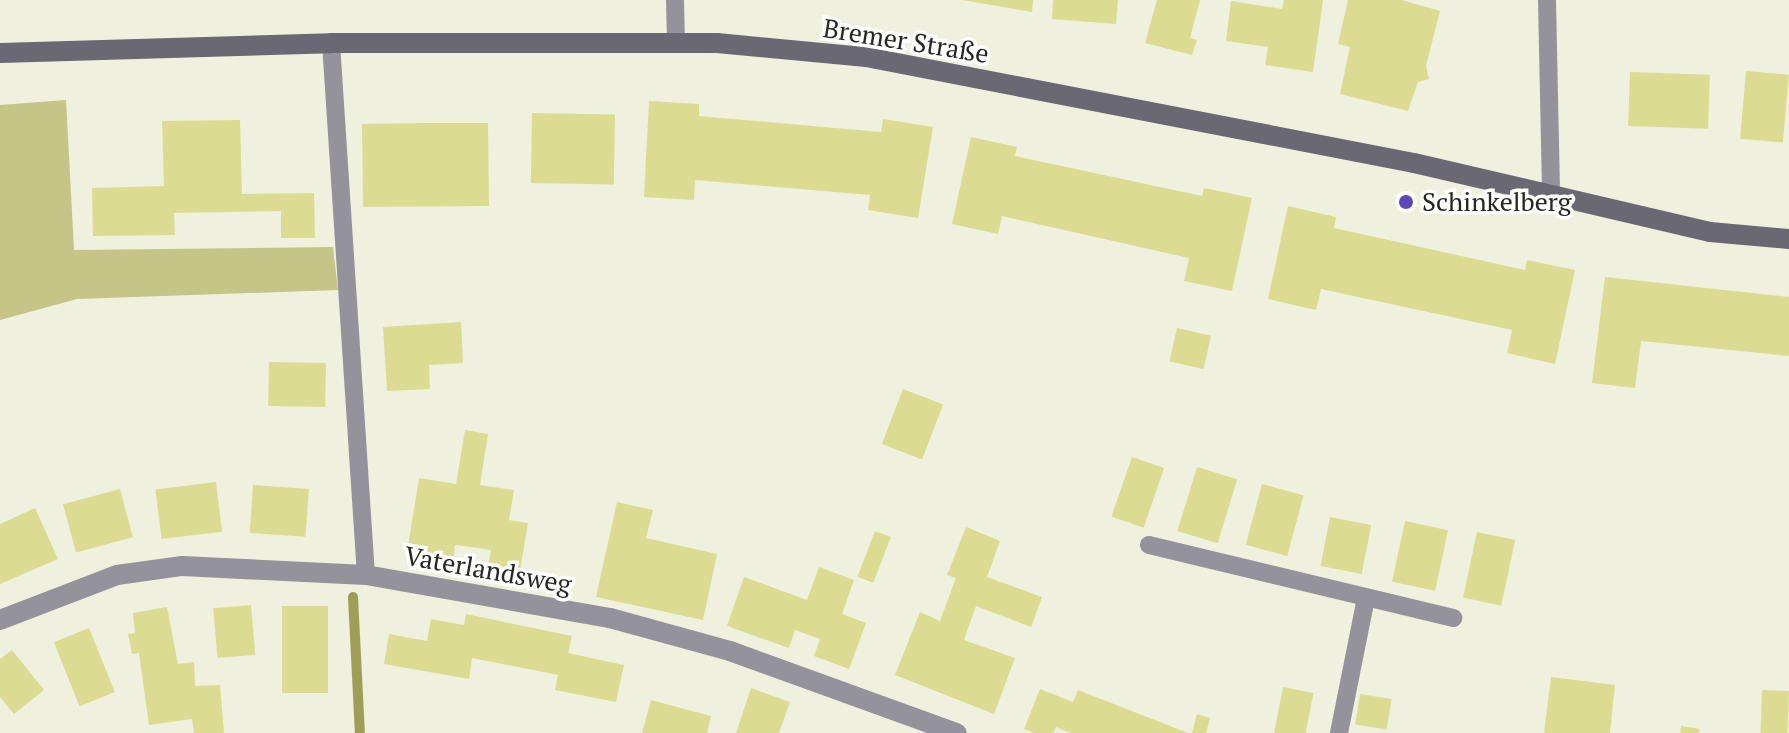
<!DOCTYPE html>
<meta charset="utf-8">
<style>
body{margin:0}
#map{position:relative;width:1789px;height:733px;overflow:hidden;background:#eff0de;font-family:"PT Serif",serif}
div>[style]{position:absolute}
.green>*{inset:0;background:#c4c587}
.stream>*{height:10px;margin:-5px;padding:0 5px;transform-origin:5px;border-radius:5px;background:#9e9e56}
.building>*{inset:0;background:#dbdc92;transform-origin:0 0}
.lane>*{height:18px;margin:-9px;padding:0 9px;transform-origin:9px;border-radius:9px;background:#94939b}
.street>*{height:20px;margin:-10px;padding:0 10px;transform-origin:10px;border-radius:10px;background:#94939b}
.secondary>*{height:20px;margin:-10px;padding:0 10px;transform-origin:10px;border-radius:10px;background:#696873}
.dots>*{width:22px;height:22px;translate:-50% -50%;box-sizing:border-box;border:4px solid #fff;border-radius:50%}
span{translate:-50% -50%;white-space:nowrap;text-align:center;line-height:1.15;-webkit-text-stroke:7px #fff;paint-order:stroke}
.street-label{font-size:26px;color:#282822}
.poi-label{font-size:26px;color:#282822}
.left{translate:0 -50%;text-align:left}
</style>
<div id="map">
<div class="green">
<i style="clip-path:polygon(66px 100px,74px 250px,333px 247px,338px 290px,77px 299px,0 320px,0 105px)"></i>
</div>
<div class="stream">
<i style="left:353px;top:597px;width:136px;rotate:87.1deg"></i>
</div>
<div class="building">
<i style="clip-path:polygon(962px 0,1033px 0,1032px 12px)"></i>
<i style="clip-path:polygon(1053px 0,1118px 0,1116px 24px,1052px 19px)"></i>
<i style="clip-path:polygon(1157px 0,1200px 0,1190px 38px,1197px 40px,1192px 55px,1145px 43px)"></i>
<i style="clip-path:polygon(1284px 0,1323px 0,1313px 72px,1265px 65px,1268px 47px,1226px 41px,1231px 1px,1282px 9px)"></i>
<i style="clip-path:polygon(1348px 0,1402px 0,1440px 11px,1426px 66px,1429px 79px,1418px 82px,1408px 111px,1340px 94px,1350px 47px,1338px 44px)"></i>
<i style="left:1746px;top:71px;width:43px;height:68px;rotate:5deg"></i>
<i style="left:1630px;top:72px;width:80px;height:54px;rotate:2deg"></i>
<i style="clip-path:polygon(649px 101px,699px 104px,699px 116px,881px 132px,883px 119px,933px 127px,918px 218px,868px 210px,870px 195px,695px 180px,694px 200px,644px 197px)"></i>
<i style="left:532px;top:113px;width:83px;height:70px;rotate:1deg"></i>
<i style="clip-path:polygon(240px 120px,242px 194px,314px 193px,315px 238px,281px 238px,281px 211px,174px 213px,175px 235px,93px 236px,92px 188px,164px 186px,162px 121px)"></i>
<i style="clip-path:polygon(425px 123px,488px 123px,489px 206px,363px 207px,362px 124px)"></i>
<i style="clip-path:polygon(971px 137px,1017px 147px,1015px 156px,1202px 196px,1204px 188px,1252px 198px,1232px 291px,1184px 281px,1189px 258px,1002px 216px,998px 234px,952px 224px)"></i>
<i style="clip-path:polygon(1288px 206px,1336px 217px,1334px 228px,1525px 270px,1527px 260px,1575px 270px,1555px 364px,1507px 353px,1512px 330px,1321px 289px,1316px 310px,1268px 299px)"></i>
<i style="clip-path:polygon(1605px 277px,1789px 297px,1789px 356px,1641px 341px,1635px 388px,1592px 383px)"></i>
<i style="clip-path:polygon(461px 322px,463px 363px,429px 365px,430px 389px,387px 391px,383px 327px)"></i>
<i style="left:1177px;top:328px;width:35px;height:34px;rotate:13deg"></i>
<i style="left:269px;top:362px;width:57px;height:44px;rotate:1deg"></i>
<i style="left:903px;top:389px;width:43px;height:59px;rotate:21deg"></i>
<i style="clip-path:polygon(465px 430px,488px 434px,480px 485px,514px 490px,509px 520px,528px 523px,520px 571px,488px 566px,491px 550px,471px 547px,455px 545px,453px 560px,407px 553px,419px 478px,456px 484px)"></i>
<i style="left:1132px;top:457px;width:34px;height:63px;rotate:19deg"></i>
<i style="left:1197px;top:467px;width:42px;height:67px;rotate:17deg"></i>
<i style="left:216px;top:482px;width:50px;height:61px;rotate:83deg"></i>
<i style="left:1262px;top:484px;width:43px;height:63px;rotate:15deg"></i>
<i style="left:253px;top:485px;width:56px;height:48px;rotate:4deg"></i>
<i style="left:120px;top:489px;width:50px;height:59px;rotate:75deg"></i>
<i style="clip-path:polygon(617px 502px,653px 510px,646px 538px,717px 554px,703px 620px,596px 597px)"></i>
<i style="clip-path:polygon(35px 508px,58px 559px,0 584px,0 524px)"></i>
<i style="left:1330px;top:517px;width:42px;height:50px;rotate:11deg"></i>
<i style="left:1405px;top:521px;width:44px;height:62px;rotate:12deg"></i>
<i style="clip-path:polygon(966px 527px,1000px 541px,987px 577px,1042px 597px,1031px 627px,976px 606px,964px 640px,1015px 658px,994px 714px,895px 675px,920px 612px,940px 621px,956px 578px,947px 575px)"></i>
<i style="left:875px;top:531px;width:17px;height:49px;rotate:21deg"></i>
<i style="left:1477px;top:532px;width:39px;height:67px;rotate:12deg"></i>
<i style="clip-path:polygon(819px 567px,854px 580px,842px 614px,866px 623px,849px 669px,814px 656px,820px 639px,795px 630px,789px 648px,727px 626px,744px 577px,807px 600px)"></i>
<i style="left:251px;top:605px;width:50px;height:38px;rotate:85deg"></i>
<i style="left:282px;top:606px;width:46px;height:87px"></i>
<i style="clip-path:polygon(167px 607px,178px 664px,194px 662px,195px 686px,220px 685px,224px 733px,194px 733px,192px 719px,149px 725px,139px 653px,132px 654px,128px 634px,135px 633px,133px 613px)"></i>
<i style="clip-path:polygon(466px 614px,572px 636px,568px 653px,624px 665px,616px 702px,555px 690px,558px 675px,472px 658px,469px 679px,384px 664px,389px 634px,427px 641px,431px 619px,464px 625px)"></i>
<i style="left:89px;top:628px;width:69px;height:38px;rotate:68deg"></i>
<i style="clip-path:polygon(12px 650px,44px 690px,14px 714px,0 697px,0 659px)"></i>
<i style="clip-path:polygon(1551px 677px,1615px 685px,1610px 733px,1544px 733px)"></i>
<i style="left:1283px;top:687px;width:31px;height:47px;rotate:11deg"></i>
<i style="clip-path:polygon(751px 688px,790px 702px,779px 733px,736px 733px)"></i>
<i style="clip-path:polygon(1040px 689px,1073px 702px,1078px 690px,1188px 733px,1071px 733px,1056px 727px,1053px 733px,1034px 733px,1024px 729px)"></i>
<i style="left:1762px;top:690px;width:27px;height:43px;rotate:2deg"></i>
<i style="left:1360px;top:694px;width:32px;height:31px;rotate:9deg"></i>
<i style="clip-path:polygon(651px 700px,711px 716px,707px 733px,642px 733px)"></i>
<i style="clip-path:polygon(1197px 714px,1210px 718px,1206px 733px,1192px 733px)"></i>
<i style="clip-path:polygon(1681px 726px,1700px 729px,1699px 733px,1680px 733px)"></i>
</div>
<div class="lane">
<i style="left:675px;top:0;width:44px;rotate:88.7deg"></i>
<i style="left:1547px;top:0;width:195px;rotate:88.8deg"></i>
<i style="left:331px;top:43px;width:533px;rotate:86.24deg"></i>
<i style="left:1149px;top:545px;width:313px;rotate:13.5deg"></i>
<i style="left:1339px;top:733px;width:138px;rotate:-78.7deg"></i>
</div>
<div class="street">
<i style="left:0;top:620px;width:125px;rotate:-21deg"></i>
<i style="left:117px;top:575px;width:66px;rotate:-7.9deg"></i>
<i style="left:182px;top:566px;width:184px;rotate:2.8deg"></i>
<i style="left:366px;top:575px;width:248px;rotate:10deg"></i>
<i style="left:610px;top:618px;width:124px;rotate:15.4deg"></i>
<i style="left:730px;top:651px;width:241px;rotate:19.9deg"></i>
</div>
<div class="secondary">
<i style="left:0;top:53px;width:331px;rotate:-1.7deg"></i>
<i style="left:331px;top:43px;width:386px"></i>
<i style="left:717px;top:43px;width:150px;rotate:5.4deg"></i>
<i style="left:866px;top:57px;width:558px;rotate:10.95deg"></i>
<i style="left:1414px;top:163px;width:304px;rotate:13.1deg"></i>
<i style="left:1710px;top:232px;width:79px;rotate:5.1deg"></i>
</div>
<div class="dots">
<i style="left:1406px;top:202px;background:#5e45bd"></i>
</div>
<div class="street-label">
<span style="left:906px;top:41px;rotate:9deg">Bremer Straße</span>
<span style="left:488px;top:570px;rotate:10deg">Vaterlandsweg</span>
</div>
<div class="poi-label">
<span class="left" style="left:1422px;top:202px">Schinkelberg</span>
</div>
</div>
